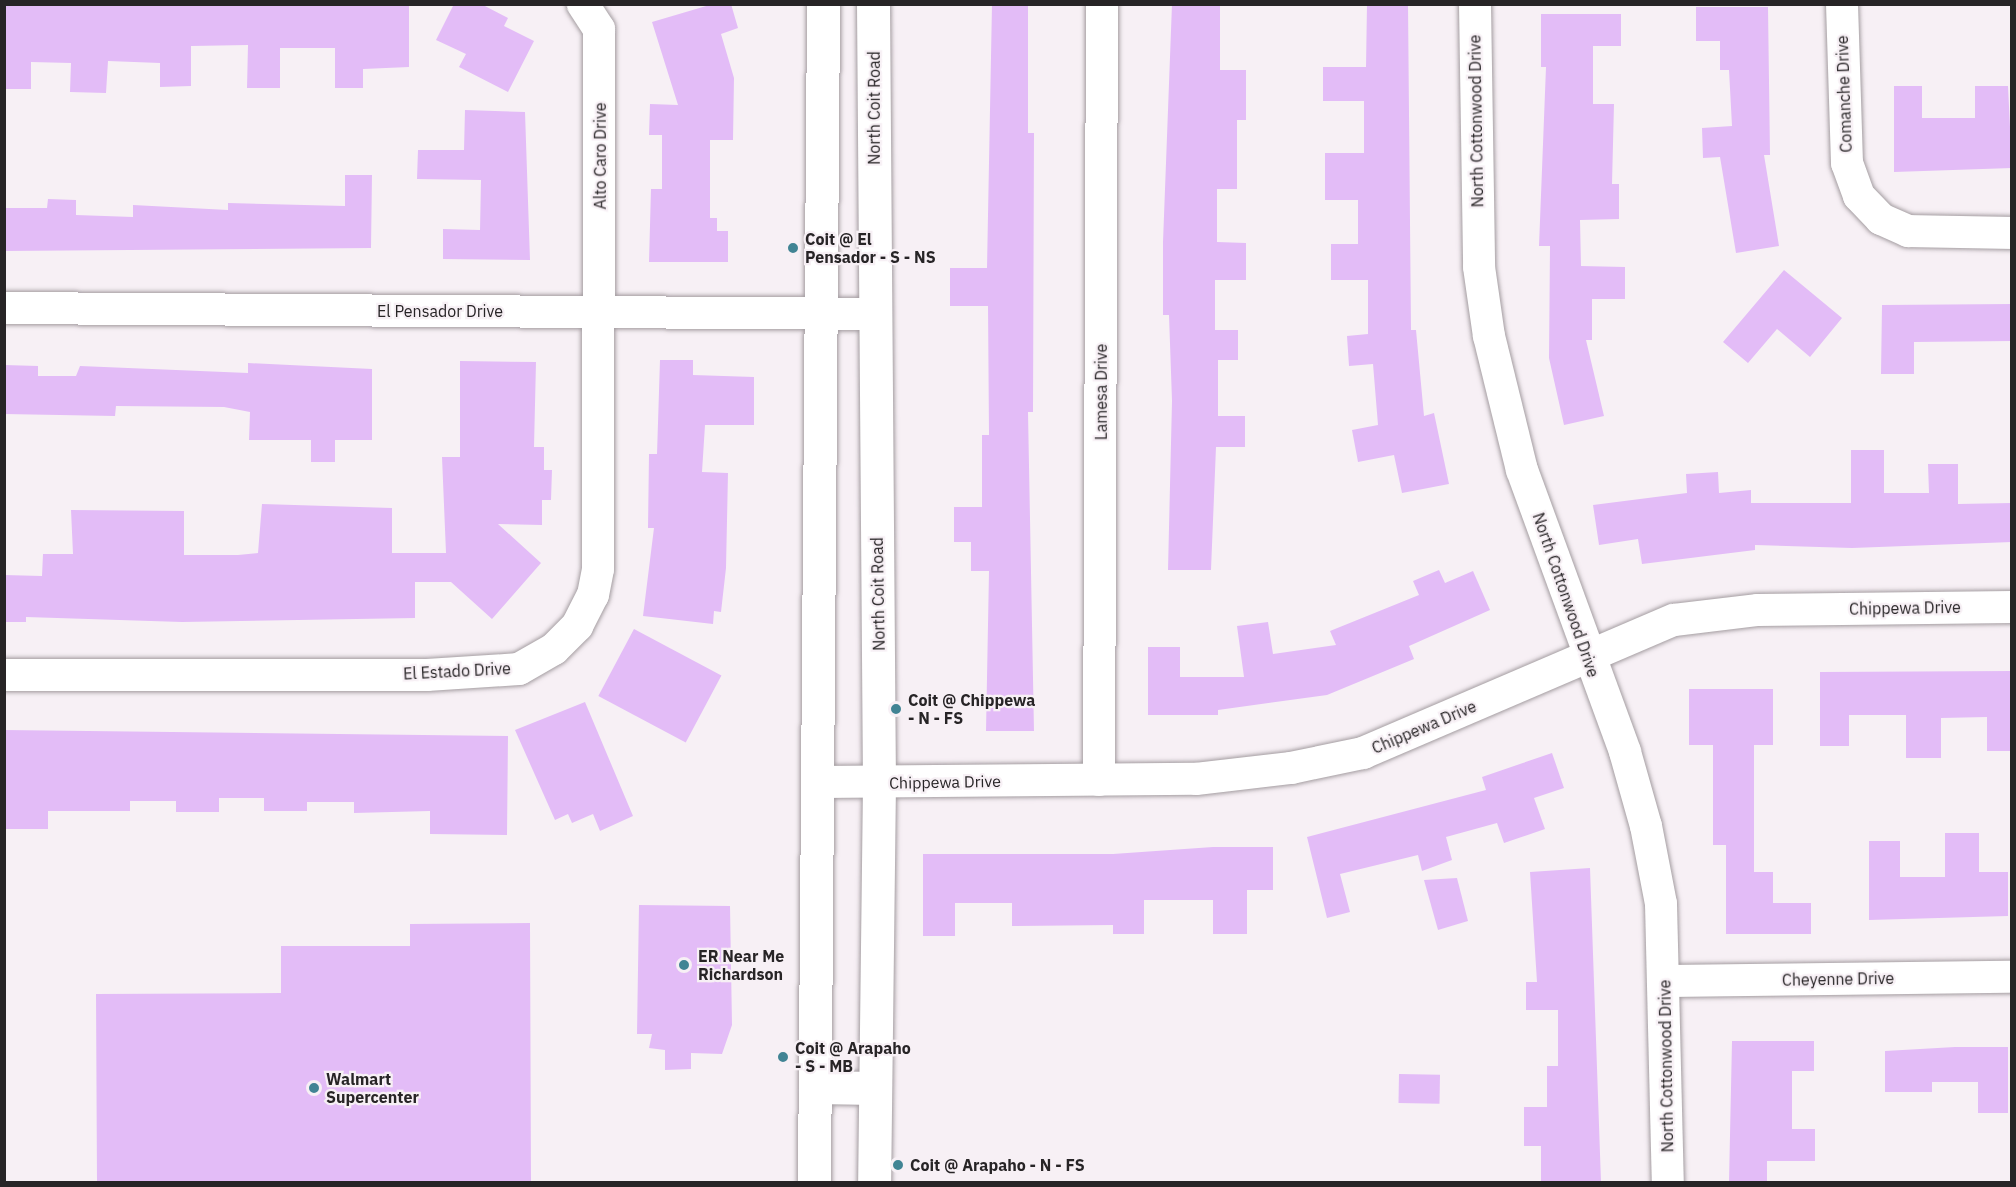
<!DOCTYPE html>
<style>
body{margin:0}
#map{position:relative;width:2016px;height:1187px;overflow:hidden;background:#f7f0f5;font-family:"IBM Plex Sans",sans-serif}
div>[style]{position:absolute}
.building>*{inset:0;background:#e3bcf7;transform-origin:0 0}
.roads{filter:drop-shadow(0 0 2px #a49da1) drop-shadow(0 0 2px #a49da1)}
.minor>*{height:32px;margin:-16px;padding:0 16px;transform-origin:16px;border-radius:16px;background:#fff}
.major>*{height:33px;margin:-16.5px;padding:0 16.5px;transform-origin:16.5px;border-radius:16.5px;background:#fff}
.dots>*{width:16px;height:16px;translate:-50% -50%;box-sizing:border-box;border:3px solid #f7f0f5;border-radius:50%}
span{translate:-50% -50%;white-space:nowrap;text-align:center;line-height:1.15;-webkit-text-stroke:4.5px #f7f0f5;paint-order:stroke}
.street-label{font-size:16px;color:#272426}
.poi-label{font-size:16px;color:#272426;font-weight:700}
.left{translate:0 -50%;text-align:left}
.frame{position:absolute;inset:0;border:6px solid #272426;pointer-events:none}
</style>
<div id="map">
<div class="building">
<i style="clip-path:polygon(4px 4px,409px 4px,409px 67px,363px 69px,363px 88px,335px 88px,335px 48px,280px 48px,280px 88px,247px 88px,248px 45px,191px 46px,191px 86px,160px 87px,160px 63px,108px 61px,106px 93px,70px 92px,71px 63px,31px 62px,31px 89px,4px 89px)"></i>
<i style="clip-path:polygon(454px 4px,481px 4px,508px 18px,504px 26px,534px 41px,508px 92px,459px 67px,466px 54px,436px 40px)"></i>
<i style="clip-path:polygon(713px 4px,731px 4px,738px 28px,721px 34px,734px 78px,733px 140px,710px 140px,710px 218px,717px 218px,717px 231px,728px 231px,728px 262px,649px 262px,651px 189px,662px 189px,662px 135px,649px 135px,650px 104px,678px 105px,652px 22px)"></i>
<i style="clip-path:polygon(992px 4px,1028px 4px,1028px 133px,1034px 133px,1033px 412px,1028px 412px,1034px 731px,986px 731px,989px 571px,971px 571px,971px 542px,954px 542px,954px 507px,982px 507px,982px 435px,989px 435px,988px 306px,950px 306px,950px 268px,987px 268px)"></i>
<i style="clip-path:polygon(1172px 4px,1220px 4px,1220px 70px,1246px 70px,1246px 120px,1237px 120px,1237px 189px,1217px 189px,1217px 242px,1246px 243px,1246px 280px,1215px 280px,1215px 330px,1238px 330px,1238px 360px,1218px 360px,1218px 416px,1245px 416px,1245px 447px,1216px 447px,1211px 570px,1168px 570px,1172px 401px,1169px 315px,1163px 315px,1163px 242px)"></i>
<i style="clip-path:polygon(1367px 4px,1408px 4px,1411px 330px,1416px 330px,1424px 416px,1434px 413px,1449px 484px,1402px 493px,1394px 455px,1358px 462px,1352px 430px,1378px 425px,1373px 364px,1349px 366px,1347px 336px,1368px 334px,1368px 280px,1331px 280px,1331px 244px,1358px 244px,1358px 200px,1325px 200px,1325px 153px,1364px 153px,1364px 101px,1323px 101px,1323px 67px,1366px 67px)"></i>
<i style="clip-path:polygon(1696px 7px,1768px 7px,1770px 155px,1764px 155px,1779px 246px,1736px 253px,1720px 157px,1703px 158px,1702px 128px,1732px 126px,1729px 70px,1720px 70px,1720px 41px,1696px 41px)"></i>
<i style="clip-path:polygon(1541px 14px,1621px 14px,1621px 46px,1593px 46px,1593px 104px,1614px 104px,1612px 184px,1619px 184px,1619px 219px,1580px 220px,1581px 266px,1625px 267px,1625px 299px,1592px 299px,1592px 340px,1586px 340px,1604px 416px,1564px 425px,1549px 358px,1550px 246px,1539px 246px,1546px 67px,1541px 67px)"></i>
<i style="clip-path:polygon(1894px 86px,1922px 86px,1922px 118px,1975px 118px,1975px 86px,2008px 86px,2012px 168px,1894px 172px)"></i>
<i style="clip-path:polygon(465px 110px,525px 112px,530px 260px,443px 259px,443px 229px,480px 230px,481px 180px,417px 179px,418px 150px,464px 150px)"></i>
<i style="clip-path:polygon(345px 175px,372px 175px,371px 248px,4px 251px,4px 208px,47px 208px,48px 199px,76px 200px,76px 215px,133px 217px,133px 205px,228px 210px,228px 203px,345px 206px)"></i>
<i style="clip-path:polygon(1784px 270px,1842px 318px,1810px 357px,1777px 329px,1748px 363px,1723px 342px)"></i>
<i style="clip-path:polygon(2012px 304px,2012px 341px,1914px 342px,1914px 374px,1881px 374px,1882px 305px)"></i>
<i style="clip-path:polygon(660px 360px,693px 360px,693px 375px,754px 377px,754px 425px,705px 425px,702px 472px,728px 473px,726px 568px,721px 612px,714px 611px,713px 624px,643px 616px,654px 528px,648px 528px,649px 454px,657px 454px)"></i>
<i style="clip-path:polygon(460px 361px,536px 362px,534px 447px,544px 447px,544px 470px,552px 470px,551px 500px,542px 500px,542px 525px,498px 524px,541px 563px,492px 619px,451px 582px,415px 582px,415px 618px,182px 622px,26px 617px,26px 622px,4px 622px,4px 575px,42px 576px,43px 554px,73px 554px,71px 510px,184px 511px,184px 555px,238px 555px,258px 553px,262px 504px,392px 508px,392px 553px,446px 553px,442px 457px,460px 457px)"></i>
<i style="clip-path:polygon(248px 363px,372px 369px,372px 440px,335px 440px,335px 462px,311px 462px,311px 440px,249px 440px,250px 412px,224px 407px,116px 406px,115px 416px,4px 414px,4px 365px,38px 366px,38px 376px,76px 376px,80px 366px,248px 373px)"></i>
<i style="clip-path:polygon(1851px 450px,1884px 450px,1884px 493px,1929px 493px,1928px 464px,1958px 464px,1958px 504px,2012px 503px,2012px 542px,1852px 548px,1755px 545px,1755px 550px,1642px 564px,1638px 539px,1599px 545px,1593px 505px,1687px 493px,1686px 474px,1718px 472px,1719px 493px,1751px 490px,1751px 503px,1851px 503px)"></i>
<i style="clip-path:polygon(1439px 570px,1445px 583px,1473px 571px,1490px 610px,1409px 646px,1414px 659px,1327px 695px,1218px 710px,1218px 715px,1148px 715px,1148px 647px,1180px 647px,1180px 677px,1244px 677px,1237px 626px,1268px 622px,1273px 654px,1336px 645px,1330px 631px,1419px 595px,1413px 581px)"></i>
<i style="left:634px;top:629px;width:99px;height:76px;rotate:28deg"></i>
<i style="clip-path:polygon(2012px 671px,2012px 751px,1987px 751px,1987px 717px,1941px 718px,1941px 758px,1906px 758px,1906px 715px,1849px 715px,1849px 746px,1820px 746px,1820px 672px)"></i>
<i style="clip-path:polygon(1689px 689px,1773px 689px,1773px 745px,1754px 745px,1754px 872px,1773px 872px,1773px 903px,1811px 903px,1811px 934px,1726px 934px,1726px 845px,1713px 845px,1713px 745px,1689px 745px)"></i>
<i style="clip-path:polygon(585px 702px,633px 816px,600px 831px,593px 814px,572px 823px,568px 814px,555px 820px,515px 730px)"></i>
<i style="clip-path:polygon(4px 730px,508px 736px,507px 835px,430px 834px,430px 811px,354px 813px,354px 802px,307px 802px,307px 811px,264px 811px,264px 798px,219px 798px,219px 812px,176px 812px,176px 801px,130px 801px,130px 811px,48px 811px,48px 829px,4px 829px)"></i>
<i style="clip-path:polygon(1552px 753px,1564px 788px,1534px 798px,1545px 829px,1504px 843px,1497px 823px,1446px 837px,1452px 860px,1422px 871px,1418px 855px,1340px 874px,1350px 912px,1327px 918px,1307px 837px,1486px 790px,1482px 777px)"></i>
<i style="clip-path:polygon(1945px 833px,1979px 833px,1979px 872px,2008px 872px,2008px 916px,1869px 920px,1869px 841px,1900px 841px,1900px 877px,1945px 877px)"></i>
<i style="clip-path:polygon(1213px 847px,1273px 847px,1273px 890px,1247px 890px,1247px 934px,1213px 934px,1213px 900px,1144px 900px,1144px 934px,1113px 934px,1113px 925px,1012px 926px,1012px 903px,955px 903px,955px 936px,923px 936px,923px 854px,1113px 854px)"></i>
<i style="clip-path:polygon(1590px 868px,1601px 1182px,1541px 1182px,1541px 1146px,1524px 1146px,1524px 1107px,1547px 1107px,1547px 1066px,1558px 1066px,1558px 1010px,1526px 1010px,1526px 982px,1537px 982px,1530px 872px)"></i>
<i style="clip-path:polygon(1457px 878px,1468px 921px,1438px 930px,1424px 880px)"></i>
<i style="clip-path:polygon(639px 905px,730px 906px,732px 1025px,722px 1054px,691px 1053px,691px 1069px,665px 1070px,665px 1050px,649px 1048px,652px 1034px,637px 1034px)"></i>
<i style="clip-path:polygon(530px 923px,531px 1182px,97px 1182px,96px 994px,281px 993px,281px 946px,410px 946px,410px 924px)"></i>
<i style="clip-path:polygon(1732px 1041px,1814px 1041px,1814px 1071px,1792px 1071px,1792px 1129px,1815px 1129px,1815px 1161px,1767px 1161px,1767px 1182px,1729px 1182px)"></i>
<i style="clip-path:polygon(1955px 1047px,2008px 1047px,2008px 1113px,1978px 1113px,1978px 1082px,1932px 1082px,1932px 1092px,1885px 1092px,1885px 1051px)"></i>
<i style="left:1399px;top:1074px;width:41px;height:29px;rotate:1deg"></i>
</div>
<div class="roads">
<div class="minor">
<i style="left:1475px;top:4px;width:263px;rotate:89.1deg"></i>
<i style="left:1479px;top:267px;width:70px;rotate:81.8deg"></i>
<i style="left:1489px;top:336px;width:138px;rotate:76.2deg"></i>
<i style="left:1522px;top:470px;width:300px;rotate:69.9deg"></i>
<i style="left:1625px;top:752px;width:77px;rotate:74.2deg"></i>
<i style="left:1646px;top:826px;width:79px;rotate:79.1deg"></i>
<i style="left:1661px;top:904px;width:278px;rotate:88.6deg"></i>
<i style="left:1842px;top:4px;width:159px;rotate:88.2deg"></i>
<i style="left:1847px;top:163px;width:35px;rotate:70deg"></i>
<i style="left:1859px;top:196px;width:32px;rotate:46deg"></i>
<i style="left:1881px;top:219px;width:30px;rotate:24deg"></i>
<i style="left:1908px;top:231px;width:104px;rotate:1.1deg"></i>
<i style="left:4px;top:308px;width:871px;rotate:0.39deg"></i>
<i style="left:4px;top:675px;width:423px"></i>
<i style="left:427px;top:675px;width:92px;rotate:-3.7deg"></i>
<i style="left:519px;top:669px;width:40px;rotate:-29.7deg"></i>
<i style="left:554px;top:649px;width:33px;rotate:-45deg"></i>
<i style="left:577px;top:626px;width:35px;rotate:-63deg"></i>
<i style="left:593px;top:595px;width:26px;rotate:-79deg"></i>
<i style="left:598px;top:569px;width:540px;rotate:-89.89deg"></i>
<i style="left:599px;top:29px;width:30px;rotate:-123deg"></i>
<i style="left:1099px;top:780px;width:776px;rotate:-89.78deg"></i>
<i style="left:821px;top:782px;width:375px;rotate:-0.5deg"></i>
<i style="left:1196px;top:779px;width:96px;rotate:-6.6deg"></i>
<i style="left:1291px;top:768px;width:74px;rotate:-11.8deg"></i>
<i style="left:1363px;top:753px;width:338px;rotate:-23.2deg"></i>
<i style="left:1674px;top:620px;width:85px;rotate:-6.8deg"></i>
<i style="left:1758px;top:610px;width:254px;rotate:-0.7deg"></i>
<i style="left:1665px;top:981px;width:347px;rotate:-0.7deg"></i>
</div>
<div class="major">
<i style="left:873px;top:4px;width:779px;rotate:89.56deg"></i>
<i style="left:879px;top:783px;width:399px;rotate:90.7deg"></i>
<i style="left:815px;top:1087px;width:60px;rotate:1deg"></i>
<i style="left:814px;top:1182px;width:1178px;rotate:-89.56deg"></i>
</div>
</div>
<div class="dots">
<i style="left:793px;top:248px;background:#418494"></i>
<i style="left:896px;top:709px;background:#418494"></i>
<i style="left:684px;top:965px;background:#418494"></i>
<i style="left:783px;top:1057px;background:#418494"></i>
<i style="left:314px;top:1088px;background:#418494"></i>
<i style="left:898px;top:1165px;background:#418494"></i>
</div>
<div class="street-label">
<span style="left:1844px;top:94px;rotate:-92deg">Comanche Drive</span>
<span style="left:874px;top:108px;rotate:-90deg">North Coit Road</span>
<span style="left:1476px;top:121px;rotate:-91deg">North Cottonwood Drive</span>
<span style="left:600px;top:156px;rotate:-90deg">Alto Caro Drive</span>
<span style="left:440px;top:311px">El Pensador Drive</span>
<span style="left:1101px;top:392px;rotate:-90deg">Lamesa Drive</span>
<span style="left:878px;top:594px;rotate:-91deg">North Coit Road</span>
<span style="left:1566px;top:595px;rotate:71deg">North Cottonwood Drive</span>
<span style="left:1905px;top:608px;rotate:-1deg">Chippewa Drive</span>
<span style="left:457px;top:671px;rotate:-3deg">El Estado Drive</span>
<span style="left:1424px;top:727px;rotate:-23deg">Chippewa Drive</span>
<span style="left:945px;top:782px;rotate:-1deg">Chippewa Drive</span>
<span style="left:1838px;top:979px;rotate:-1deg">Cheyenne Drive</span>
<span style="left:1666px;top:1066px;rotate:-91deg">North Cottonwood Drive</span>
</div>
<div class="poi-label">
<span class="left" style="left:805px;top:248px">Coit @ El<br>Pensador - S - NS</span>
<span class="left" style="left:908px;top:709px">Coit @ Chippewa<br>- N - FS</span>
<span class="left" style="left:698px;top:965px">ER Near Me<br>Richardson</span>
<span class="left" style="left:795px;top:1057px">Coit @ Arapaho<br>- S - MB</span>
<span class="left" style="left:326px;top:1088px">Walmart<br>Supercenter</span>
<span class="left" style="left:910px;top:1165px">Coit @ Arapaho - N - FS</span>
</div>
<div class="frame"></div>
</div>
